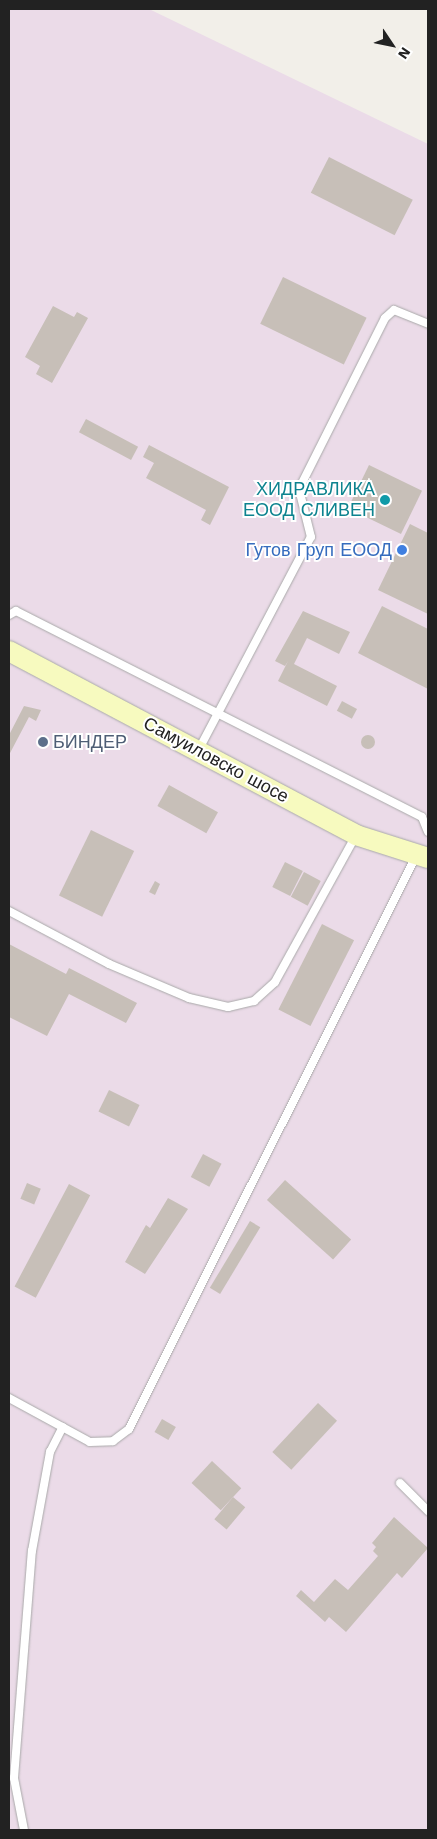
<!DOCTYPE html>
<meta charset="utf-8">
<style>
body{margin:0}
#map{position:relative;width:437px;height:1839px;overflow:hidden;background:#f2efe9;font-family:"Work Sans",sans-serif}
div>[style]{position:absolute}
.industrial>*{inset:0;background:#ebdbe8}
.building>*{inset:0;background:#c7bfb8;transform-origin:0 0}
.round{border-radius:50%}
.roads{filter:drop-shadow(0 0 1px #a9a9a9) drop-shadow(0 0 1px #a9a9a9)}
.lane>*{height:8px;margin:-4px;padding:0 4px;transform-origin:4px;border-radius:4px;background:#fff}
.secondary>*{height:20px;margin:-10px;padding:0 10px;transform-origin:10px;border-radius:10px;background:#f7fabf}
.dots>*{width:14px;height:14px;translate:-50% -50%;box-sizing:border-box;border:2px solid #fff;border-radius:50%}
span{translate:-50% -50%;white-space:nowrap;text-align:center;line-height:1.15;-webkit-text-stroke:4px #fff;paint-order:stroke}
.culture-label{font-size:18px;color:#0d838f}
.right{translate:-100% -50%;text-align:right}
.shop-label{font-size:18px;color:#366cbe}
.service-label{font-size:18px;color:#4e5e75}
.left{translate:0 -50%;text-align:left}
.street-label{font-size:18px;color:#222}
.frame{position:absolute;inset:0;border:10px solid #222;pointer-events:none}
.north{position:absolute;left:367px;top:20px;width:50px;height:50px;-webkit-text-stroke:4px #fff;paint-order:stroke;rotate:124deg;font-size:14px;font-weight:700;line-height:20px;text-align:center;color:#222}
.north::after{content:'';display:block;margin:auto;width:18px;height:22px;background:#222;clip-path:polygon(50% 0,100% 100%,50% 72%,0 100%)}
</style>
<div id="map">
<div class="industrial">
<i style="clip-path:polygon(9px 9px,149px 9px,428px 144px,428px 1830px,9px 1830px)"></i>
</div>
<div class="building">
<i style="left:329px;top:157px;width:94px;height:40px;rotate:27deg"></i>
<i style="left:283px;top:277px;width:93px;height:52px;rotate:26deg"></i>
<i style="clip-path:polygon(53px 306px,74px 317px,77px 312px,88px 318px,52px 383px,36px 374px,40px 366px,25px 357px)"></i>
<i style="left:86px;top:419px;width:59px;height:15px;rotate:28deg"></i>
<i style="clip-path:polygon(149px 445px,229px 487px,210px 525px,201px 520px,206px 510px,146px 478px,154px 463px,143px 457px)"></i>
<i style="left:369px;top:465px;width:59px;height:48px;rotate:26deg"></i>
<i style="clip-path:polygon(410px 524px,428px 533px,428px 614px,378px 590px)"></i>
<i style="clip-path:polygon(382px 606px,428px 629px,428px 689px,358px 653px)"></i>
<i style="clip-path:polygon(303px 611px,350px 632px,339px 654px,307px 638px,294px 664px,337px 686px,327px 706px,278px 681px,288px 661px,285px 666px,275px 661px)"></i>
<i style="left:342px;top:701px;width:17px;height:11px;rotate:28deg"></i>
<i style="clip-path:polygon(24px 706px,41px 710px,36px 721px,29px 717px,9px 755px,9px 735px)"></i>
<i class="round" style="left:361px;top:735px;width:14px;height:14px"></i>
<i style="left:169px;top:785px;width:56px;height:24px;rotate:29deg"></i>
<i style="left:91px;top:830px;width:48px;height:73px;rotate:26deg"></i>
<i style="left:285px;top:862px;width:20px;height:28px;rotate:27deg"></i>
<i style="left:304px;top:872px;width:19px;height:28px;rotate:28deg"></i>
<i style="clip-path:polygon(155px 881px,160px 884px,155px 895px,149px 892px)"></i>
<i style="left:322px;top:924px;width:36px;height:96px;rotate:27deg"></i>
<i style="clip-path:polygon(9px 944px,66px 974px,69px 968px,137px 1003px,126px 1023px,69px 994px,47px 1036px,9px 1017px)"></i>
<i style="left:109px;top:1090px;width:34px;height:24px;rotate:26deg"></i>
<i style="left:203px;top:1154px;width:21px;height:26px;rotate:28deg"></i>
<i style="left:285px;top:1180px;width:89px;height:27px;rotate:42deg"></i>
<i style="left:27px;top:1183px;width:15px;height:17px;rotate:23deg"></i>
<i style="left:69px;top:1184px;width:24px;height:116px;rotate:28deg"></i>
<i style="clip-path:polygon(168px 1198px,188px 1209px,145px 1274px,125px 1262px,146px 1225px,150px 1228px)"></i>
<i style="left:250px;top:1221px;width:12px;height:78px;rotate:31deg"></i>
<i style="left:318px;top:1403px;width:26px;height:67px;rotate:43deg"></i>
<i style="left:162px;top:1419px;width:16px;height:15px;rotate:30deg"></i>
<i style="left:212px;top:1461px;width:40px;height:30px;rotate:43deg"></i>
<i style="left:233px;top:1497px;width:16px;height:29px;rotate:40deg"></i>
<i style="clip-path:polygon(394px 1517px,428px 1548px,402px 1578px,397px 1573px,346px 1632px,329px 1617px,325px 1622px,296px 1596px,301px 1590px,314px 1602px,335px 1579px,348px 1590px,378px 1556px,373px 1551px,376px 1547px,372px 1543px)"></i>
</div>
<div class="roads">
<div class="lane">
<i style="left:9px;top:615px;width:8px;rotate:-30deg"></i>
<i style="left:16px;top:611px;width:455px;rotate:26.9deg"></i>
<i style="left:422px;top:817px;width:16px;rotate:68deg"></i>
<i style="left:198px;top:751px;width:242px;rotate:-62.2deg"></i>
<i style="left:311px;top:537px;width:49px;rotate:-104deg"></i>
<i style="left:299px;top:489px;width:191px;rotate:-63.3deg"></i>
<i style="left:385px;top:318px;width:12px;rotate:-42deg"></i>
<i style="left:394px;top:310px;width:37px;rotate:22deg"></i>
<i style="left:9px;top:911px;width:113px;rotate:27.9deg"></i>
<i style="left:109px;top:964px;width:87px;rotate:23deg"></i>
<i style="left:189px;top:998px;width:40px;rotate:13deg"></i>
<i style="left:228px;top:1007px;width:27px;rotate:-13deg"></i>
<i style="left:254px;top:1001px;width:28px;rotate:-42deg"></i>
<i style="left:275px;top:982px;width:166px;rotate:-61.1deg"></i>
<i style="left:9px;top:1398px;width:92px;rotate:28.5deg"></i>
<i style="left:90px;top:1442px;width:23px;rotate:-2deg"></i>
<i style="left:113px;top:1441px;width:20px;rotate:-37deg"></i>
<i style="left:129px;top:1429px;width:641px;rotate:-63.39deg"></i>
<i style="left:400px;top:1483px;width:40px;rotate:45deg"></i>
<i style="left:24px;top:1830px;width:53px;rotate:-100.9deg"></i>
<i style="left:14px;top:1778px;width:228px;rotate:-85.5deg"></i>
<i style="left:32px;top:1551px;width:101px;rotate:-79.7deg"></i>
<i style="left:50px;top:1452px;width:28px;rotate:-63deg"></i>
</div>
<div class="secondary">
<i style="left:9px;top:651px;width:393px;rotate:27.9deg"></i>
<i style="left:356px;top:835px;width:76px;rotate:17.7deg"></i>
</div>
</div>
<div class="dots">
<i style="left:385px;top:500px;background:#0f9aa8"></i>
<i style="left:402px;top:550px;background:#3f7fe0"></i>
<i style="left:43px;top:742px;background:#5c6f8a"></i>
</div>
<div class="culture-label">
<span class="right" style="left:375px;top:500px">ХИДРАВЛИКА<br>ЕООД СЛИВЕН</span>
</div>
<div class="shop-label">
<span class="right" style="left:392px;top:550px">Гутов Груп ЕООД</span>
</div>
<div class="service-label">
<span class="left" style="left:53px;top:742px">БИНДЕР</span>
</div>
<div class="street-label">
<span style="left:216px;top:760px;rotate:28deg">Самуиловско шосе</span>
</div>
<div class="frame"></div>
<div class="north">N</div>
</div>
